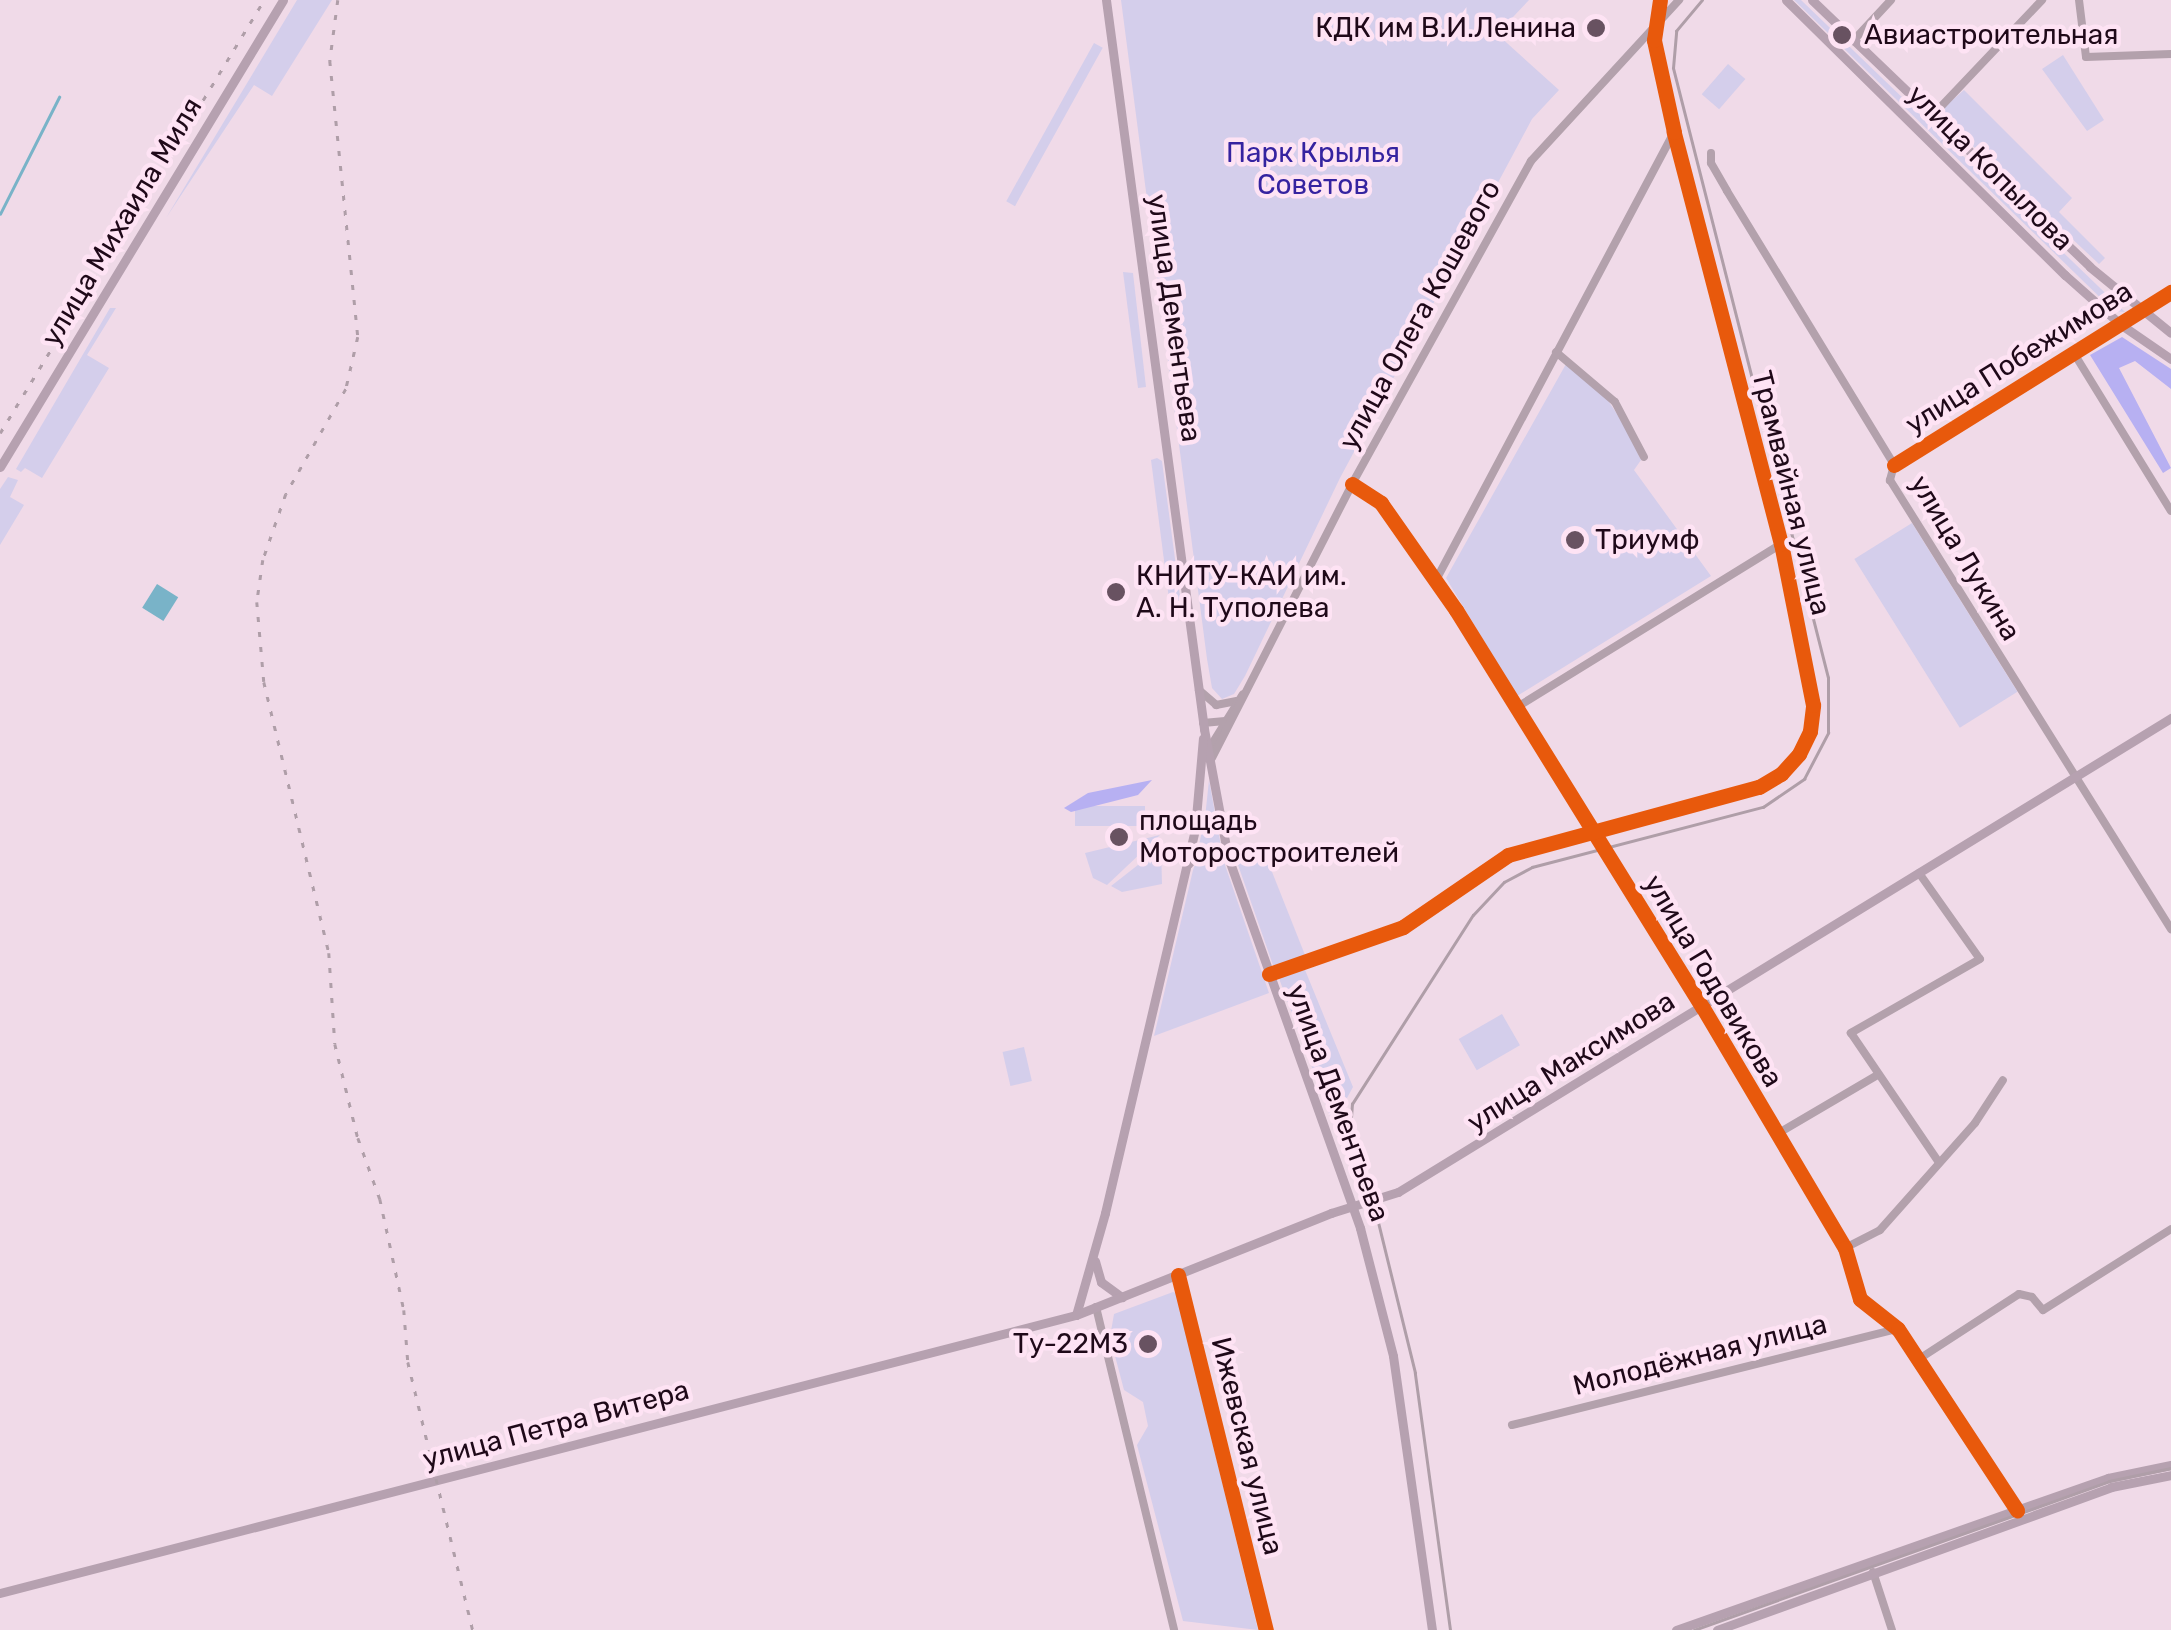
<!DOCTYPE html>
<meta charset="utf-8">
<style>
body{margin:0}
#map{position:relative;width:2171px;height:1630px;overflow:hidden;background:#f0dae8;font-family:Rubik,sans-serif}
div>[style]{position:absolute}
.green>*{inset:0;background:#d4ceeb;transform-origin:0 0}
.forest>*{inset:0;background:#b7b0f2}
.water>*{inset:0;background:#79b3c8;transform-origin:0 0}
.stream>*{height:2.5px;margin:-1.25px;padding:0 1.25px;transform-origin:1.25px;border-radius:1.25px;background:#79b3c8}
.minor>*{height:8px;margin:-4px;padding:0 4px;transform-origin:4px;border-radius:4px;background:#b3a1ac}
.major>*{height:9px;margin:-4.5px;padding:0 4.5px;transform-origin:4.5px;border-radius:4.5px;background:#b6a1b0}
.tram>*{height:2.5px;margin:-1.25px;padding:0 1.25px;transform-origin:1.25px;border-radius:1.25px;background:#af9ea8}
.rail>*{height:2.5px;margin-top:-1.25px;transform-origin:0;background:repeating-linear-gradient(90deg,#af9ea8 0 5px,transparent 0 15px)}
.cycleway>*{height:15px;margin:-7.5px;padding:0 7.5px;transform-origin:7.5px;border-radius:7.5px;background:#e8590c}
.dots>*{width:28px;height:28px;translate:-50% -50%;box-sizing:border-box;border:5px solid #fee3f4;border-radius:50%}
span{translate:-50% -50%;white-space:nowrap;text-align:center;line-height:1.15;-webkit-text-stroke:9px #fee3f4;paint-order:stroke}
.poi-label{font-size:28px;color:#1f0919}
.right{translate:-100% -50%;text-align:right}
.left{translate:0 -50%;text-align:left}
.park-label{font-size:28px;color:#3523a0}
.street-label{font-size:28px;color:#1f0919}
</style>
<div id="map">
<div class="green">
<i style="clip-path:polygon(297px 0,332px 0,272px 96px,254px 85px,166px 218px)"></i>
<i style="clip-path:polygon(1121px 0,1529px 0,1497px 34px,1559px 90px,1532px 119px,1340px 478px,1245px 676px,1234px 694px,1222px 699px,1212px 688px,1207px 659px)"></i>
<i style="clip-path:polygon(1794px 0,1801px 0,2125px 312px,2114px 311px)"></i>
<i style="left:1094px;top:43px;width:10px;height:181px;rotate:29deg"></i>
<i style="clip-path:polygon(2063px 55px,2104px 120px,2087px 131px,2042px 69px)"></i>
<i style="left:1728px;top:64px;width:23px;height:40px;rotate:41deg"></i>
<i style="clip-path:polygon(1964px 90px,2072px 198px,2059px 212px,2105px 258px,2099px 264px,1942px 117px,1940px 111px)"></i>
<i style="clip-path:polygon(1123px 272px,1133px 273px,1146px 387px,1138px 388px)"></i>
<i style="clip-path:polygon(110px 308px,116px 308px,87px 355px,109px 368px,42px 478px,25px 468px,21px 472px,16px 469px)"></i>
<i style="clip-path:polygon(1566px 364px,1601px 390px,1623px 423px,1641px 460px,1634px 470px,1711px 576px,1517px 696px,1446px 578px)"></i>
<i style="clip-path:polygon(1157px 458px,1162px 461px,1181px 604px,1170px 607px,1151px 460px)"></i>
<i style="clip-path:polygon(8px 477px,18px 480px,10px 497px,24px 505px,0 545px,0 489px)"></i>
<i style="left:1912px;top:523px;width:199px;height:68px;rotate:58deg"></i>
<i style="clip-path:polygon(1209px 780px,1221px 846px,1198px 849px,1205px 818px)"></i>
<i style="left:1145px;top:806px;width:20px;height:70px;rotate:90deg"></i>
<i style="clip-path:polygon(1160px 835px,1107px 885px,1093px 878px,1085px 853px)"></i>
<i style="clip-path:polygon(1161px 847px,1162px 884px,1122px 892px,1111px 886px)"></i>
<i style="clip-path:polygon(1265px 854px,1305px 955px,1278px 967px,1273px 965px,1237px 862px)"></i>
<i style="clip-path:polygon(1211px 856px,1224px 862px,1269px 993px,1154px 1036px,1193px 870px,1197px 860px)"></i>
<i style="clip-path:polygon(1303px 965px,1353px 1087px,1342px 1107px,1345px 1138px,1339px 1140px,1277px 973px)"></i>
<i style="left:1502px;top:1014px;width:36px;height:50px;rotate:60deg"></i>
<i style="left:1024px;top:1047px;width:35px;height:22px;rotate:77deg"></i>
<i style="clip-path:polygon(1173px 1292px,1176px 1293px,1258px 1630px,1183px 1621px,1137px 1445px,1148px 1426px,1143px 1402px,1124px 1390px,1110px 1337px,1114px 1314px)"></i>
</div>
<div class="forest">
<i style="clip-path:polygon(2122px 337px,2171px 369px,2171px 389px,2135px 361px,2119px 368px,2171px 468px,2163px 473px,2090px 355px)"></i>
<i style="clip-path:polygon(1152px 780px,1138px 795px,1071px 812px,1064px 808px,1088px 793px)"></i>
</div>
<div class="water">
<i style="left:157px;top:584px;width:25px;height:28px;rotate:32deg"></i>
</div>
<div class="stream">
<i style="left:0;top:214px;width:131px;rotate:-63.2deg"></i>
</div>
<div class="minor">
<i style="left:2079px;top:0;width:57px;rotate:83deg"></i>
<i style="left:2086px;top:57px;width:85px;rotate:-2deg"></i>
<i style="left:1853px;top:41px;width:56px;rotate:-47.2deg"></i>
<i style="left:1932px;top:116px;width:160px;rotate:-46.5deg"></i>
<i style="left:1711px;top:153px;width:10px;rotate:90deg"></i>
<i style="left:1711px;top:163px;width:32px;rotate:60deg"></i>
<i style="left:1727px;top:191px;width:321px;rotate:58.6deg"></i>
<i style="left:1894px;top:465px;width:16px;rotate:105deg"></i>
<i style="left:1890px;top:480px;width:530px;rotate:57.96deg"></i>
<i style="left:1556px;top:352px;width:77px;rotate:40.3deg"></i>
<i style="left:1615px;top:402px;width:62px;rotate:62.2deg"></i>
<i style="left:2075px;top:355px;width:183px;rotate:58.4deg"></i>
<i style="left:1894px;top:465px;width:327px;rotate:-32deg"></i>
<i style="left:1352px;top:484px;width:35px;rotate:33deg"></i>
<i style="left:1381px;top:503px;width:131px;rotate:55deg"></i>
<i style="left:1456px;top:610px;width:468px;rotate:58.2deg"></i>
<i style="left:1703px;top:1008px;width:279px;rotate:59.4deg"></i>
<i style="left:1845px;top:1248px;width:53px;rotate:73.6deg"></i>
<i style="left:1860px;top:1299px;width:48px;rotate:38.3deg"></i>
<i style="left:1898px;top:1329px;width:217px;rotate:56.7deg"></i>
<i style="left:1436px;top:580px;width:507px;rotate:-62.02deg"></i>
<i style="left:1199px;top:690px;width:23px;rotate:41deg"></i>
<i style="left:1216px;top:705px;width:21px;rotate:-11deg"></i>
<i style="left:1514px;top:709px;width:314px;rotate:-31.7deg"></i>
<i style="left:1203px;top:723px;width:25px;rotate:-5deg"></i>
<i style="left:1210px;top:747px;width:62px;rotate:-58.1deg"></i>
<i style="left:1212px;top:758px;width:308px;rotate:-62.9deg"></i>
<i style="left:1352px;top:484px;width:369px;rotate:-61deg"></i>
<i style="left:1531px;top:161px;width:219px;rotate:-47.4deg"></i>
<i style="left:1919px;top:873px;width:105px;rotate:54.7deg"></i>
<i style="left:1980px;top:959px;width:149px;rotate:150.2deg"></i>
<i style="left:1851px;top:1033px;width:155px;rotate:55.8deg"></i>
<i style="left:1269px;top:974px;width:142px;rotate:-19.3deg"></i>
<i style="left:1403px;top:927px;width:127px;rotate:-34.4deg"></i>
<i style="left:1508px;top:855px;width:260px;rotate:-15.2deg"></i>
<i style="left:1759px;top:787px;width:26px;rotate:-31deg"></i>
<i style="left:1781px;top:774px;width:27px;rotate:-48deg"></i>
<i style="left:1799px;top:754px;width:25px;rotate:-64deg"></i>
<i style="left:1810px;top:731px;width:26px;rotate:-83deg"></i>
<i style="left:1813px;top:705px;width:164px;rotate:-101.2deg"></i>
<i style="left:1781px;top:544px;width:426px;rotate:-104.6deg"></i>
<i style="left:1674px;top:132px;width:94px;rotate:-102.3deg"></i>
<i style="left:1654px;top:40px;width:40px;rotate:-81.5deg"></i>
<i style="left:1777px;top:1134px;width:115px;rotate:-30.4deg"></i>
<i style="left:1845px;top:1248px;width:39px;rotate:-27deg"></i>
<i style="left:1880px;top:1230px;width:143px;rotate:-48.4deg"></i>
<i style="left:1975px;top:1123px;width:51px;rotate:-56.9deg"></i>
<i style="left:1178px;top:1275px;width:366px;rotate:76.1deg"></i>
<i style="left:1096px;top:1307px;width:332px;rotate:76.4deg"></i>
<i style="left:1919px;top:1359px;width:119px;rotate:-33deg"></i>
<i style="left:2019px;top:1294px;width:13px;rotate:13deg"></i>
<i style="left:2032px;top:1297px;width:17px;rotate:50deg"></i>
<i style="left:2043px;top:1310px;width:151px;rotate:-32.3deg"></i>
<i style="left:1512px;top:1425px;width:398px;rotate:-14deg"></i>
<i style="left:1873px;top:1572px;width:61px;rotate:71.9deg"></i>
</div>
<div class="major">
<i style="left:1106px;top:0;width:736px;rotate:82.34deg"></i>
<i style="left:1204px;top:729px;width:130px;rotate:79.4deg"></i>
<i style="left:1228px;top:857px;width:394px;rotate:70.4deg"></i>
<i style="left:1360px;top:1228px;width:132px;rotate:75.5deg"></i>
<i style="left:1393px;top:1356px;width:277px;rotate:81.9deg"></i>
<i style="left:1786px;top:0;width:392px;rotate:44.6deg"></i>
<i style="left:2065px;top:275px;width:74px;rotate:41.7deg"></i>
<i style="left:2120px;top:324px;width:62px;rotate:34.5deg"></i>
<i style="left:1812px;top:0;width:385px;rotate:43.8deg"></i>
<i style="left:2090px;top:267px;width:104px;rotate:39.2deg"></i>
<i style="left:0;top:467px;width:546px;rotate:-58.78deg"></i>
<i style="left:1188px;top:864px;width:12px;rotate:-48deg"></i>
<i style="left:1196px;top:855px;width:15px;rotate:-20deg"></i>
<i style="left:1210px;top:850px;width:19px;rotate:21deg"></i>
<i style="left:1095px;top:1261px;width:22px;rotate:74deg"></i>
<i style="left:1101px;top:1282px;width:26px;rotate:36deg"></i>
<i style="left:1076px;top:1315px;width:106px;rotate:-74.1deg"></i>
<i style="left:1105px;top:1213px;width:394px;rotate:-76.8deg"></i>
<i style="left:1195px;top:829px;width:91px;rotate:-85deg"></i>
<i style="left:0;top:1593px;width:1111px;rotate:-14.49deg"></i>
<i style="left:1076px;top:1315px;width:275px;rotate:-21.8deg"></i>
<i style="left:1331px;top:1213px;width:70px;rotate:-17.4deg"></i>
<i style="left:1398px;top:1192px;width:907px;rotate:-31.52deg"></i>
<i style="left:1676px;top:1630px;width:458px;rotate:-19.4deg"></i>
<i style="left:2108px;top:1478px;width:64px;rotate:-11.7deg"></i>
<i style="left:1717px;top:1630px;width:419px;rotate:-19.9deg"></i>
<i style="left:2111px;top:1487px;width:61px;rotate:-11.3deg"></i>
</div>
<div class="tram">
<i style="left:1450px;top:1630px;width:259px;rotate:-97.8deg"></i>
<i style="left:1415px;top:1373px;width:168px;rotate:-103.8deg"></i>
<i style="left:1375px;top:1210px;width:82px;rotate:-107.8deg"></i>
<i style="left:1350px;top:1132px;width:28px;rotate:-86deg"></i>
<i style="left:1352px;top:1104px;width:224px;rotate:-57.4deg"></i>
<i style="left:1473px;top:915px;width:45px;rotate:-46.8deg"></i>
<i style="left:1504px;top:882px;width:32px;rotate:-28deg"></i>
<i style="left:1532px;top:867px;width:239px;rotate:-14.6deg"></i>
<i style="left:1763px;top:807px;width:50px;rotate:-34.3deg"></i>
<i style="left:1804px;top:779px;width:52px;rotate:-62.4deg"></i>
<i style="left:1828px;top:733px;width:55px;rotate:-90deg"></i>
<i style="left:1828px;top:678px;width:629px;rotate:-104.26deg"></i>
<i style="left:1673px;top:68px;width:37px;rotate:-85deg"></i>
<i style="left:1676px;top:31px;width:40px;rotate:-50deg"></i>
<i style="left:1694px;top:1630px;width:441px;rotate:-19.7deg"></i>
<i style="left:2109px;top:1481px;width:63px;rotate:-11.8deg"></i>
</div>
<div class="rail">
<i style="left:338px;top:0;width:62px;rotate:97.5deg"></i>
<i style="left:330px;top:61px;width:277px;rotate:84.2deg"></i>
<i style="left:358px;top:337px;width:53px;rotate:103deg"></i>
<i style="left:346px;top:389px;width:121px;rotate:119.7deg"></i>
<i style="left:286px;top:494px;width:70px;rotate:109.2deg"></i>
<i style="left:263px;top:560px;width:42px;rotate:98.1deg"></i>
<i style="left:257px;top:602px;width:80px;rotate:85deg"></i>
<i style="left:264px;top:682px;width:279px;rotate:76.5deg"></i>
<i style="left:329px;top:953px;width:91px;rotate:86.2deg"></i>
<i style="left:335px;top:1044px;width:97px;rotate:76.3deg"></i>
<i style="left:358px;top:1138px;width:65px;rotate:70.2deg"></i>
<i style="left:380px;top:1199px;width:114px;rotate:77.8deg"></i>
<i style="left:404px;top:1310px;width:52px;rotate:85.6deg"></i>
<i style="left:408px;top:1362px;width:276px;rotate:76.4deg"></i>
<i style="left:0;top:433px;width:507px;rotate:-58.63deg"></i>
</div>
<div class="cycleway">
<i style="left:1894px;top:465px;width:327px;rotate:-32deg"></i>
<i style="left:1352px;top:484px;width:35px;rotate:33deg"></i>
<i style="left:1381px;top:503px;width:131px;rotate:55deg"></i>
<i style="left:1456px;top:610px;width:468px;rotate:58.2deg"></i>
<i style="left:1703px;top:1008px;width:279px;rotate:59.4deg"></i>
<i style="left:1845px;top:1248px;width:53px;rotate:73.6deg"></i>
<i style="left:1860px;top:1299px;width:48px;rotate:38.3deg"></i>
<i style="left:1898px;top:1329px;width:217px;rotate:56.7deg"></i>
<i style="left:1269px;top:974px;width:142px;rotate:-19.3deg"></i>
<i style="left:1403px;top:927px;width:127px;rotate:-34.4deg"></i>
<i style="left:1508px;top:855px;width:260px;rotate:-15.2deg"></i>
<i style="left:1759px;top:787px;width:26px;rotate:-31deg"></i>
<i style="left:1781px;top:774px;width:27px;rotate:-48deg"></i>
<i style="left:1799px;top:754px;width:25px;rotate:-64deg"></i>
<i style="left:1810px;top:731px;width:26px;rotate:-83deg"></i>
<i style="left:1813px;top:705px;width:164px;rotate:-101.2deg"></i>
<i style="left:1781px;top:544px;width:426px;rotate:-104.6deg"></i>
<i style="left:1674px;top:132px;width:94px;rotate:-102.3deg"></i>
<i style="left:1654px;top:40px;width:40px;rotate:-81.5deg"></i>
<i style="left:1178px;top:1275px;width:366px;rotate:76.1deg"></i>
</div>
<div class="dots">
<i style="left:1596px;top:28px;background:#685261"></i>
<i style="left:1842px;top:35px;background:#685261"></i>
<i style="left:1575px;top:540px;background:#685261"></i>
<i style="left:1116px;top:592px;background:#685261"></i>
<i style="left:1119px;top:837px;background:#685261"></i>
<i style="left:1148px;top:1344px;background:#685261"></i>
</div>
<div class="poi-label">
<span class="right" style="left:1576px;top:28px">КДК им В.И.Ленина</span>
<span class="left" style="left:1864px;top:35px">Авиастроительная</span>
<span class="left" style="left:1595px;top:540px">Триумф</span>
<span class="left" style="left:1136px;top:592px">КНИТУ-КАИ им.<br>А. Н. Туполева</span>
<span class="left" style="left:1139px;top:837px">площадь<br>Моторостроителей</span>
<span class="right" style="left:1128px;top:1344px">Ту-22М3</span>
</div>
<div class="park-label">
<span style="left:1313px;top:169px">Парк Крылья<br>Советов</span>
</div>
<div class="street-label">
<span style="left:1990px;top:168px;rotate:45deg">улица Копылова</span>
<span style="left:122px;top:222px;rotate:-59deg">улица Михаила Миля</span>
<span style="left:1420px;top:315px;rotate:-61deg">улица Олега Кошевого</span>
<span style="left:1174px;top:318px;rotate:82deg">улица Дементьева</span>
<span style="left:2019px;top:358px;rotate:-32deg">улица Побежимова</span>
<span style="left:1791px;top:493px;rotate:76deg">Трамвайная улица</span>
<span style="left:1965px;top:558px;rotate:59deg">улица Лукина</span>
<span style="left:1713px;top:981px;rotate:59deg">улица Годовикова</span>
<span style="left:1571px;top:1062px;rotate:-32deg">улица Максимова</span>
<span style="left:1338px;top:1103px;rotate:70deg">улица Дементьева</span>
<span style="left:1700px;top:1355px;rotate:-14deg">Молодёжная улица</span>
<span style="left:556px;top:1425px;rotate:-15deg">улица Петра Витера</span>
<span style="left:1247px;top:1446px;rotate:76deg">Ижевская улица</span>
</div>
</div>
